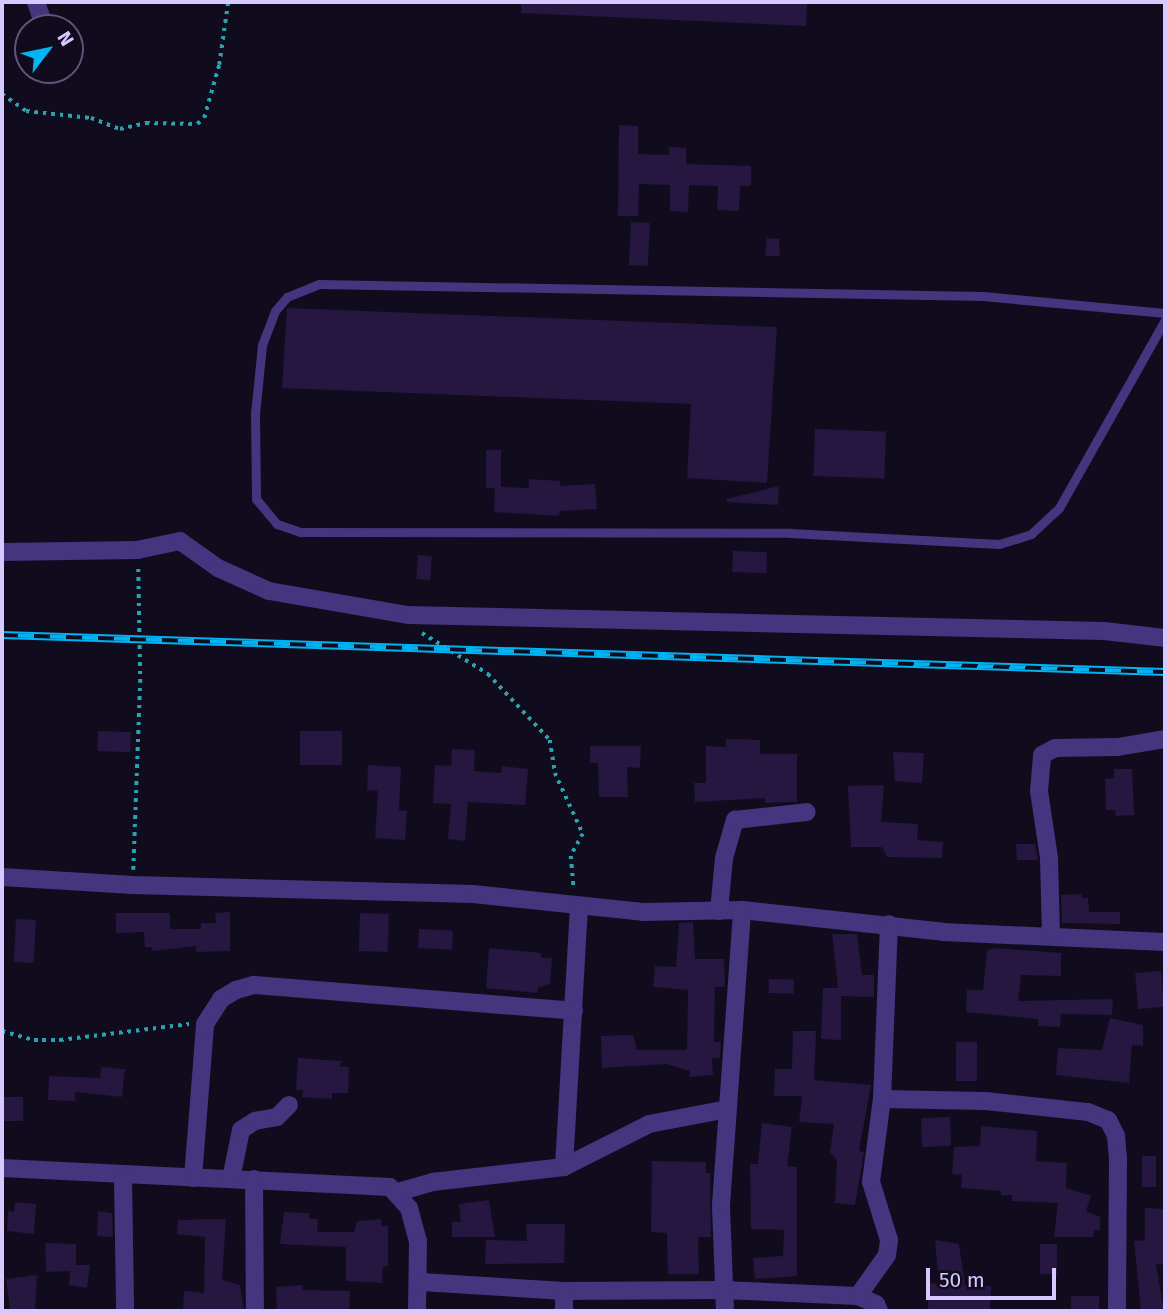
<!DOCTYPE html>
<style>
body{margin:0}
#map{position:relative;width:1167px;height:1313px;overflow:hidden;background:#110b1e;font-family:"Fira Sans",sans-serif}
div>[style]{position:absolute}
.building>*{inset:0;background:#25173f;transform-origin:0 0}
.path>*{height:3.5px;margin-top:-1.75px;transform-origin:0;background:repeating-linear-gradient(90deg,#2aa3b1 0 3.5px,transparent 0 8.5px)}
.lane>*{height:9px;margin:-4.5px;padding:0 4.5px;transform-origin:4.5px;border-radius:4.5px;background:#43357e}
.street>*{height:18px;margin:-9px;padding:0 9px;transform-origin:9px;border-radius:9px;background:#43357e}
.rail>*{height:8px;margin-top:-4px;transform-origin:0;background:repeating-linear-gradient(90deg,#110b1e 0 16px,#00b3f3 0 32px);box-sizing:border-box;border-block:2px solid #00b3f3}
span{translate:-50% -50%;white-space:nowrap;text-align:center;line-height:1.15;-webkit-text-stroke:6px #110b1e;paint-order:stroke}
.frame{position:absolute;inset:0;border:4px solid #d7c8ff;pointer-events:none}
.north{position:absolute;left:14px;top:14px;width:70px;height:70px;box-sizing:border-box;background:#110b1e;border:2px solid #605778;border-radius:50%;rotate:58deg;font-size:19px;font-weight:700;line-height:28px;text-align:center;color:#d7c8ff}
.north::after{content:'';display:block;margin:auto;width:24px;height:32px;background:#00b3f3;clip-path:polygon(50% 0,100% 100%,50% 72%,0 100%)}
.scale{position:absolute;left:926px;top:1268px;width:130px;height:32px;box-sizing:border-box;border:4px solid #d7c8ff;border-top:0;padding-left:9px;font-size:21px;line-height:24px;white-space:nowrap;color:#d7c8ff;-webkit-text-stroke:5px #110b1e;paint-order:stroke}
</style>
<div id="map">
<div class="building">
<i style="clip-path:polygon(521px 2px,807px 2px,806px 26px,521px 13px)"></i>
<i style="clip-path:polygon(619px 125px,638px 126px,638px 154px,669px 155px,669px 147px,686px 148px,686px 164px,751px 166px,751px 186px,740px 186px,739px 211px,717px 210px,718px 186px,689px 185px,688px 212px,670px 211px,670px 185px,639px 184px,638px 216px,618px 216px)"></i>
<i style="left:631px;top:222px;width:19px;height:43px;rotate:3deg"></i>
<i style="clip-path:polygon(767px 238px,779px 239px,780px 256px,765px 256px)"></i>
<i style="clip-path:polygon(287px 308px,777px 327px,767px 483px,687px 478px,691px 404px,282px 388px)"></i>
<i style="left:815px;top:429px;width:71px;height:47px;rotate:2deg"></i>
<i style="clip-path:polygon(486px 450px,501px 450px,501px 487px,529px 488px,529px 479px,560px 481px,560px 486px,595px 484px,597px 509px,560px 511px,559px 516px,494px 512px,495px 488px,486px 488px)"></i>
<i style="clip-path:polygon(779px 486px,778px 505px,727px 502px,727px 499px)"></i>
<i style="left:733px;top:551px;width:34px;height:21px;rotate:2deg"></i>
<i style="left:418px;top:555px;width:14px;height:24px;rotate:4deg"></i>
<i style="left:98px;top:731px;width:33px;height:20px;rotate:2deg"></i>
<i style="left:300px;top:731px;width:42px;height:34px"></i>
<i style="clip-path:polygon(726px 739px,760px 740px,760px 754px,797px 754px,797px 802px,765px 803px,765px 798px,695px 802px,694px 783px,706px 783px,706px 746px,726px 747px)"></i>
<i style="clip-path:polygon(590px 746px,641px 746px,640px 768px,627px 767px,628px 797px,599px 797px,598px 763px,590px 763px)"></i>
<i style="clip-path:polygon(452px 749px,475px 750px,474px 771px,501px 773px,502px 766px,528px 769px,525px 805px,468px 802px,465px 841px,448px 839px,451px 804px,433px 803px,435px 765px,451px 766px)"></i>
<i style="clip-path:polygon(893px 752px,924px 753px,922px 783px,895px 781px)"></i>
<i style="clip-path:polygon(368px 765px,401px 767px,399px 810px,407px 811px,405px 840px,375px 838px,378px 791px,367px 790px)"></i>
<i style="clip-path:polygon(1114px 769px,1132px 769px,1134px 815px,1116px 816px,1115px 810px,1106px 810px,1105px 779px,1114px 778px)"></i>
<i style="clip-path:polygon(884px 785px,881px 822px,918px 824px,917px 840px,943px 842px,942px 858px,887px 857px,882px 847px,851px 847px,848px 786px)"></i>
<i style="clip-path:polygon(1016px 844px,1035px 844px,1038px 860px,1017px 860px)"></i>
<i style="clip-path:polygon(1081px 894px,1082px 898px,1088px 898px,1089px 912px,1120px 912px,1120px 924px,1062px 923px,1061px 895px)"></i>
<i style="clip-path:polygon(230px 912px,230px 951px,196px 952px,196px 946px,152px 951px,152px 947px,145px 947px,144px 932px,116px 933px,116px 913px,170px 913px,170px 929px,201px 929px,201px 923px,216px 923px,215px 913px)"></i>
<i style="left:360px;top:913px;width:29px;height:38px;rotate:2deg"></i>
<i style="left:16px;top:919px;width:20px;height:43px;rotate:3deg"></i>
<i style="clip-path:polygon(693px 922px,695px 959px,724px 959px,725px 987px,715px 987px,714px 1042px,721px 1042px,720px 1058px,712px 1058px,713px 1075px,690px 1077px,690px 1071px,666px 1064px,602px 1068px,601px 1036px,633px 1035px,637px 1050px,687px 1050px,688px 990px,653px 987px,655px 966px,676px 967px,679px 923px)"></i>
<i style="left:419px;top:929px;width:34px;height:19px;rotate:3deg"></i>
<i style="clip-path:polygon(832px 934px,857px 934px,862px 975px,874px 975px,874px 997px,841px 996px,841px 1040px,821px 1039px,823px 988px,838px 988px)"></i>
<i style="clip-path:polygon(489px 948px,541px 953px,541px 958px,552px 958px,550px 984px,538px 988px,538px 993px,486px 988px)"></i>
<i style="clip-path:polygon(997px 948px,1061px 953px,1061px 976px,1021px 975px,1018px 1001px,1113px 999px,1112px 1015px,1061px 1014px,1060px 1027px,1038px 1026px,1038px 1019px,966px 1012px,967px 990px,983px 990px,987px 950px)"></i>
<i style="left:1161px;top:971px;width:36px;height:26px;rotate:85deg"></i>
<i style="left:769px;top:979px;width:25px;height:14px;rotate:2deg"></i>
<i style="clip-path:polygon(1110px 1018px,1143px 1025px,1143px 1046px,1132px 1045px,1129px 1083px,1056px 1075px,1058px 1048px,1102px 1050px)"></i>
<i style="clip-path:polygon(793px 1031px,816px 1031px,814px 1080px,871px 1085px,859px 1151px,864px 1152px,855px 1205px,835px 1203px,837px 1161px,830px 1152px,834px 1124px,799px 1122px,802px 1096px,774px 1096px,775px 1069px,792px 1069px)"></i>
<i style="left:956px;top:1042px;width:21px;height:39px"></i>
<i style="clip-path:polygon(298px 1058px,341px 1061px,340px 1067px,349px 1067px,348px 1093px,332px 1093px,332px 1099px,302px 1097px,303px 1090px,296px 1090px)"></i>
<i style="clip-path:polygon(101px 1067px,125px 1069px,122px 1097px,75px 1092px,75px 1101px,48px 1100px,49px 1076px,100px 1078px)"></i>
<i style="left:2px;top:1097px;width:21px;height:24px"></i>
<i style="left:950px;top:1117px;width:29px;height:29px;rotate:88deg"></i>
<i style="clip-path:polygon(762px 1123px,792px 1127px,787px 1166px,797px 1167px,797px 1276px,755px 1279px,753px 1258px,783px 1256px,784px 1230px,751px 1229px,750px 1164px,758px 1164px)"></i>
<i style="clip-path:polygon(981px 1126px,1037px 1131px,1036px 1161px,1067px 1163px,1066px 1188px,1091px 1196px,1086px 1211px,1100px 1217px,1100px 1230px,1094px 1230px,1093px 1237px,1054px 1237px,1058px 1203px,1012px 1201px,1012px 1195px,1001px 1195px,1001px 1191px,961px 1188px,962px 1175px,952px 1174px,954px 1147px,980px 1146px)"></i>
<i style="left:1142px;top:1156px;width:14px;height:31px"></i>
<i style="clip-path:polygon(652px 1161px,706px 1162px,706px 1173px,710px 1173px,711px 1237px,698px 1237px,699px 1274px,668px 1274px,667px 1233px,651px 1232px)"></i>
<i style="clip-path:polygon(489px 1200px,495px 1237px,452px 1237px,452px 1222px,461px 1222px,459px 1204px)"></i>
<i style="clip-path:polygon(15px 1202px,36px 1204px,34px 1234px,7px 1231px,8px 1211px,14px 1212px)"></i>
<i style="clip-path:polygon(1145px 1208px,1165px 1209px,1165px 1265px,1156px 1264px,1164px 1311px,1141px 1311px,1134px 1241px,1145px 1240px)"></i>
<i style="clip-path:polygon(98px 1211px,112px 1213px,113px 1237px,97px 1236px)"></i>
<i style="clip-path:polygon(284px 1212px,309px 1213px,309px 1219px,318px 1219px,317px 1232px,354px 1232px,357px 1221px,381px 1219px,381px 1226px,388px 1226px,388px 1266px,383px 1266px,382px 1283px,346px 1281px,346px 1247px,280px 1244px)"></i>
<i style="clip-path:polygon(226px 1219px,222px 1280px,240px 1285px,244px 1311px,183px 1311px,184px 1291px,204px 1293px,205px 1237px,177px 1234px,178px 1220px)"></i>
<i style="clip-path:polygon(526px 1224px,565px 1224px,564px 1263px,485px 1264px,486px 1240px,527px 1241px)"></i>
<i style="clip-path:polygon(935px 1240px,959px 1244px,965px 1285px,991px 1286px,990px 1311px,928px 1311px,929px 1283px,939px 1284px)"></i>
<i style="clip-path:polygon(45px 1243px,76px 1244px,76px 1265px,90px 1265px,87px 1288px,69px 1285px,70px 1271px,46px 1272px)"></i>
<i style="left:1040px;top:1244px;width:17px;height:30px"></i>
<i style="clip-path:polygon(37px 1275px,35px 1310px,10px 1311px,6px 1279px)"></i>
<i style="clip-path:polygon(302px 1285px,303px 1290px,350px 1291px,349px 1311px,277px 1311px,276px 1287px)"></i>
<i style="left:1071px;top:1296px;width:28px;height:15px"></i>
</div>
<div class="path">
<i style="left:2px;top:94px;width:29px;rotate:35deg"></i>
<i style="left:26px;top:111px;width:65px;rotate:6.1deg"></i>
<i style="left:91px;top:118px;width:31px;rotate:21deg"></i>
<i style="left:120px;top:129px;width:27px;rotate:-13deg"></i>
<i style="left:146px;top:123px;width:51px;rotate:1.1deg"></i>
<i style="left:197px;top:124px;width:9px;rotate:-41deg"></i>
<i style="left:204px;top:118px;width:55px;rotate:-74.2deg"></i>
<i style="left:219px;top:65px;width:64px;rotate:-81.9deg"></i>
<i style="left:422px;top:633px;width:78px;rotate:31.8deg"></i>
<i style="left:488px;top:674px;width:91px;rotate:46.8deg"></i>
<i style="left:550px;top:740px;width:33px;rotate:81deg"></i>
<i style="left:555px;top:773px;width:67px;rotate:65.3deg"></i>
<i style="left:583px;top:834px;width:25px;rotate:119deg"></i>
<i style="left:571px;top:856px;width:33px;rotate:85deg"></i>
<i style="left:133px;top:870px;width:187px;rotate:-87.9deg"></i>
<i style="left:140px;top:683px;width:117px;rotate:-91deg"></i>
<i style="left:2px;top:1031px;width:33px;rotate:16deg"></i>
<i style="left:34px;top:1040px;width:26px"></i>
<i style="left:60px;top:1040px;width:130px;rotate:-7.1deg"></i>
</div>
<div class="lane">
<i style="left:1165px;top:313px;width:183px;rotate:-174.7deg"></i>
<i style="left:983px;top:296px;width:664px;rotate:-178.96deg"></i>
<i style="left:319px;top:284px;width:35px;rotate:158deg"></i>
<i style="left:287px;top:297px;width:18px;rotate:131deg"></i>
<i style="left:275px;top:311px;width:36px;rotate:111deg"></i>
<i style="left:262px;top:345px;width:69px;rotate:95.8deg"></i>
<i style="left:255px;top:414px;width:85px;rotate:89.3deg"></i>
<i style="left:256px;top:499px;width:33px;rotate:50deg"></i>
<i style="left:277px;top:524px;width:24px;rotate:19deg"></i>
<i style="left:300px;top:532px;width:490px;rotate:0.1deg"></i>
<i style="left:790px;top:533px;width:209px;rotate:3deg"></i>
<i style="left:999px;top:544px;width:34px;rotate:-17deg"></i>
<i style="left:1031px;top:534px;width:38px;rotate:-43deg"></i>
<i style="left:1059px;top:508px;width:216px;rotate:-60.6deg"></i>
</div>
<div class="street">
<i style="left:36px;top:2px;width:28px;rotate:71deg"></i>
<i style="left:2px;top:552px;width:135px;rotate:-0.8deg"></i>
<i style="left:137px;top:550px;width:44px;rotate:-11.8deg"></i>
<i style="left:180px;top:541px;width:47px;rotate:35.4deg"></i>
<i style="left:218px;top:568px;width:56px;rotate:24.3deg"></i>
<i style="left:269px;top:591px;width:141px;rotate:9.8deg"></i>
<i style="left:408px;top:615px;width:696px;rotate:1.32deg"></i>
<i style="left:1104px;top:631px;width:61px;rotate:6.5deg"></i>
<i style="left:2px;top:877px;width:131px;rotate:3.5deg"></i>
<i style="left:133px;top:885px;width:340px;rotate:1.5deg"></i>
<i style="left:473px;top:894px;width:171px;rotate:6deg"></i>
<i style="left:643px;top:912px;width:99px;rotate:-1.2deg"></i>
<i style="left:742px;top:910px;width:202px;rotate:6.2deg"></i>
<i style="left:943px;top:932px;width:222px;rotate:2.6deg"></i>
<i style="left:719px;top:911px;width:53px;rotate:-84.6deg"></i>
<i style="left:724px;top:858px;width:40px;rotate:-74deg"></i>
<i style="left:735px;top:820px;width:72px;rotate:-6.3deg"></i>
<i style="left:1051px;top:935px;width:77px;rotate:-91.5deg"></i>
<i style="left:1049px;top:858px;width:68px;rotate:-98.5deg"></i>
<i style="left:1039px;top:791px;width:36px;rotate:-85deg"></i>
<i style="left:1042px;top:755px;width:15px;rotate:-28deg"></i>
<i style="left:1055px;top:748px;width:63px;rotate:-0.9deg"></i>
<i style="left:1118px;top:747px;width:48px;rotate:-9.7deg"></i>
<i style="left:882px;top:1099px;width:104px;rotate:1.1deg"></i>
<i style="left:986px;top:1101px;width:103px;rotate:6.2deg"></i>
<i style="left:1088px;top:1112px;width:22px;rotate:22deg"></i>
<i style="left:1108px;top:1120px;width:18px;rotate:63deg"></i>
<i style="left:1116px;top:1136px;width:23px;rotate:85deg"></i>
<i style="left:1118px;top:1159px;width:152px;rotate:90.4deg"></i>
<i style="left:564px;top:1167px;width:261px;rotate:-86.7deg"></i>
<i style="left:2px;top:1168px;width:388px;rotate:2.8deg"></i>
<i style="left:390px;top:1187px;width:28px;rotate:48deg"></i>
<i style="left:409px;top:1208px;width:34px;rotate:75deg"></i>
<i style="left:418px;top:1241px;width:70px;rotate:90.8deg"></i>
<i style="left:123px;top:1177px;width:134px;rotate:89.1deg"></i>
<i style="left:193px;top:1178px;width:154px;rotate:-85.5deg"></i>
<i style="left:205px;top:1024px;width:30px;rotate:-57deg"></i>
<i style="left:221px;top:999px;width:17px;rotate:-31deg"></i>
<i style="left:236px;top:990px;width:19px;rotate:-16deg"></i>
<i style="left:254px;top:985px;width:321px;rotate:4.6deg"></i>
<i style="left:231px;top:1179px;width:50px;rotate:-78.5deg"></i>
<i style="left:241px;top:1130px;width:17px;rotate:-33deg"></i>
<i style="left:255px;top:1121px;width:22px;rotate:-10deg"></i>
<i style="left:277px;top:1117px;width:17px;rotate:-45deg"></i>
<i style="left:254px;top:1179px;width:132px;rotate:89.6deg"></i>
<i style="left:398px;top:1192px;width:35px;rotate:-16deg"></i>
<i style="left:432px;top:1182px;width:133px;rotate:-6.5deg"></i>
<i style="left:564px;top:1167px;width:95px;rotate:-26.8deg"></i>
<i style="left:649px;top:1124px;width:80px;rotate:-10.8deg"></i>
<i style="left:421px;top:1282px;width:143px;rotate:3.6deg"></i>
<i style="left:564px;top:1291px;width:158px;rotate:-0.4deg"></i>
<i style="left:722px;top:1290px;width:136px;rotate:2.5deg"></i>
<i style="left:858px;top:1296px;width:20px;rotate:24deg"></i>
<i style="left:876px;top:1304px;width:8px;rotate:67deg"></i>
<i style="left:564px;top:1291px;width:20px;rotate:90deg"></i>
<i style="left:858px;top:1296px;width:50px;rotate:-54.7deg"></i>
<i style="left:887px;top:1255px;width:15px;rotate:-82deg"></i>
<i style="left:889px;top:1240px;width:61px;rotate:-107.2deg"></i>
<i style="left:871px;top:1182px;width:84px;rotate:-82.5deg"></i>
<i style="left:882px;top:1099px;width:175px;rotate:-87.7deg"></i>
<i style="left:725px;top:1311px;width:106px;rotate:-92.2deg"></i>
<i style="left:721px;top:1205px;width:296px;rotate:-85.9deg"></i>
</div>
<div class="rail">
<i style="left:2px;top:635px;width:1164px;rotate:1.82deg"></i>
</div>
<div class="frame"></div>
<div class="north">N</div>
<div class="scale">50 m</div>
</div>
